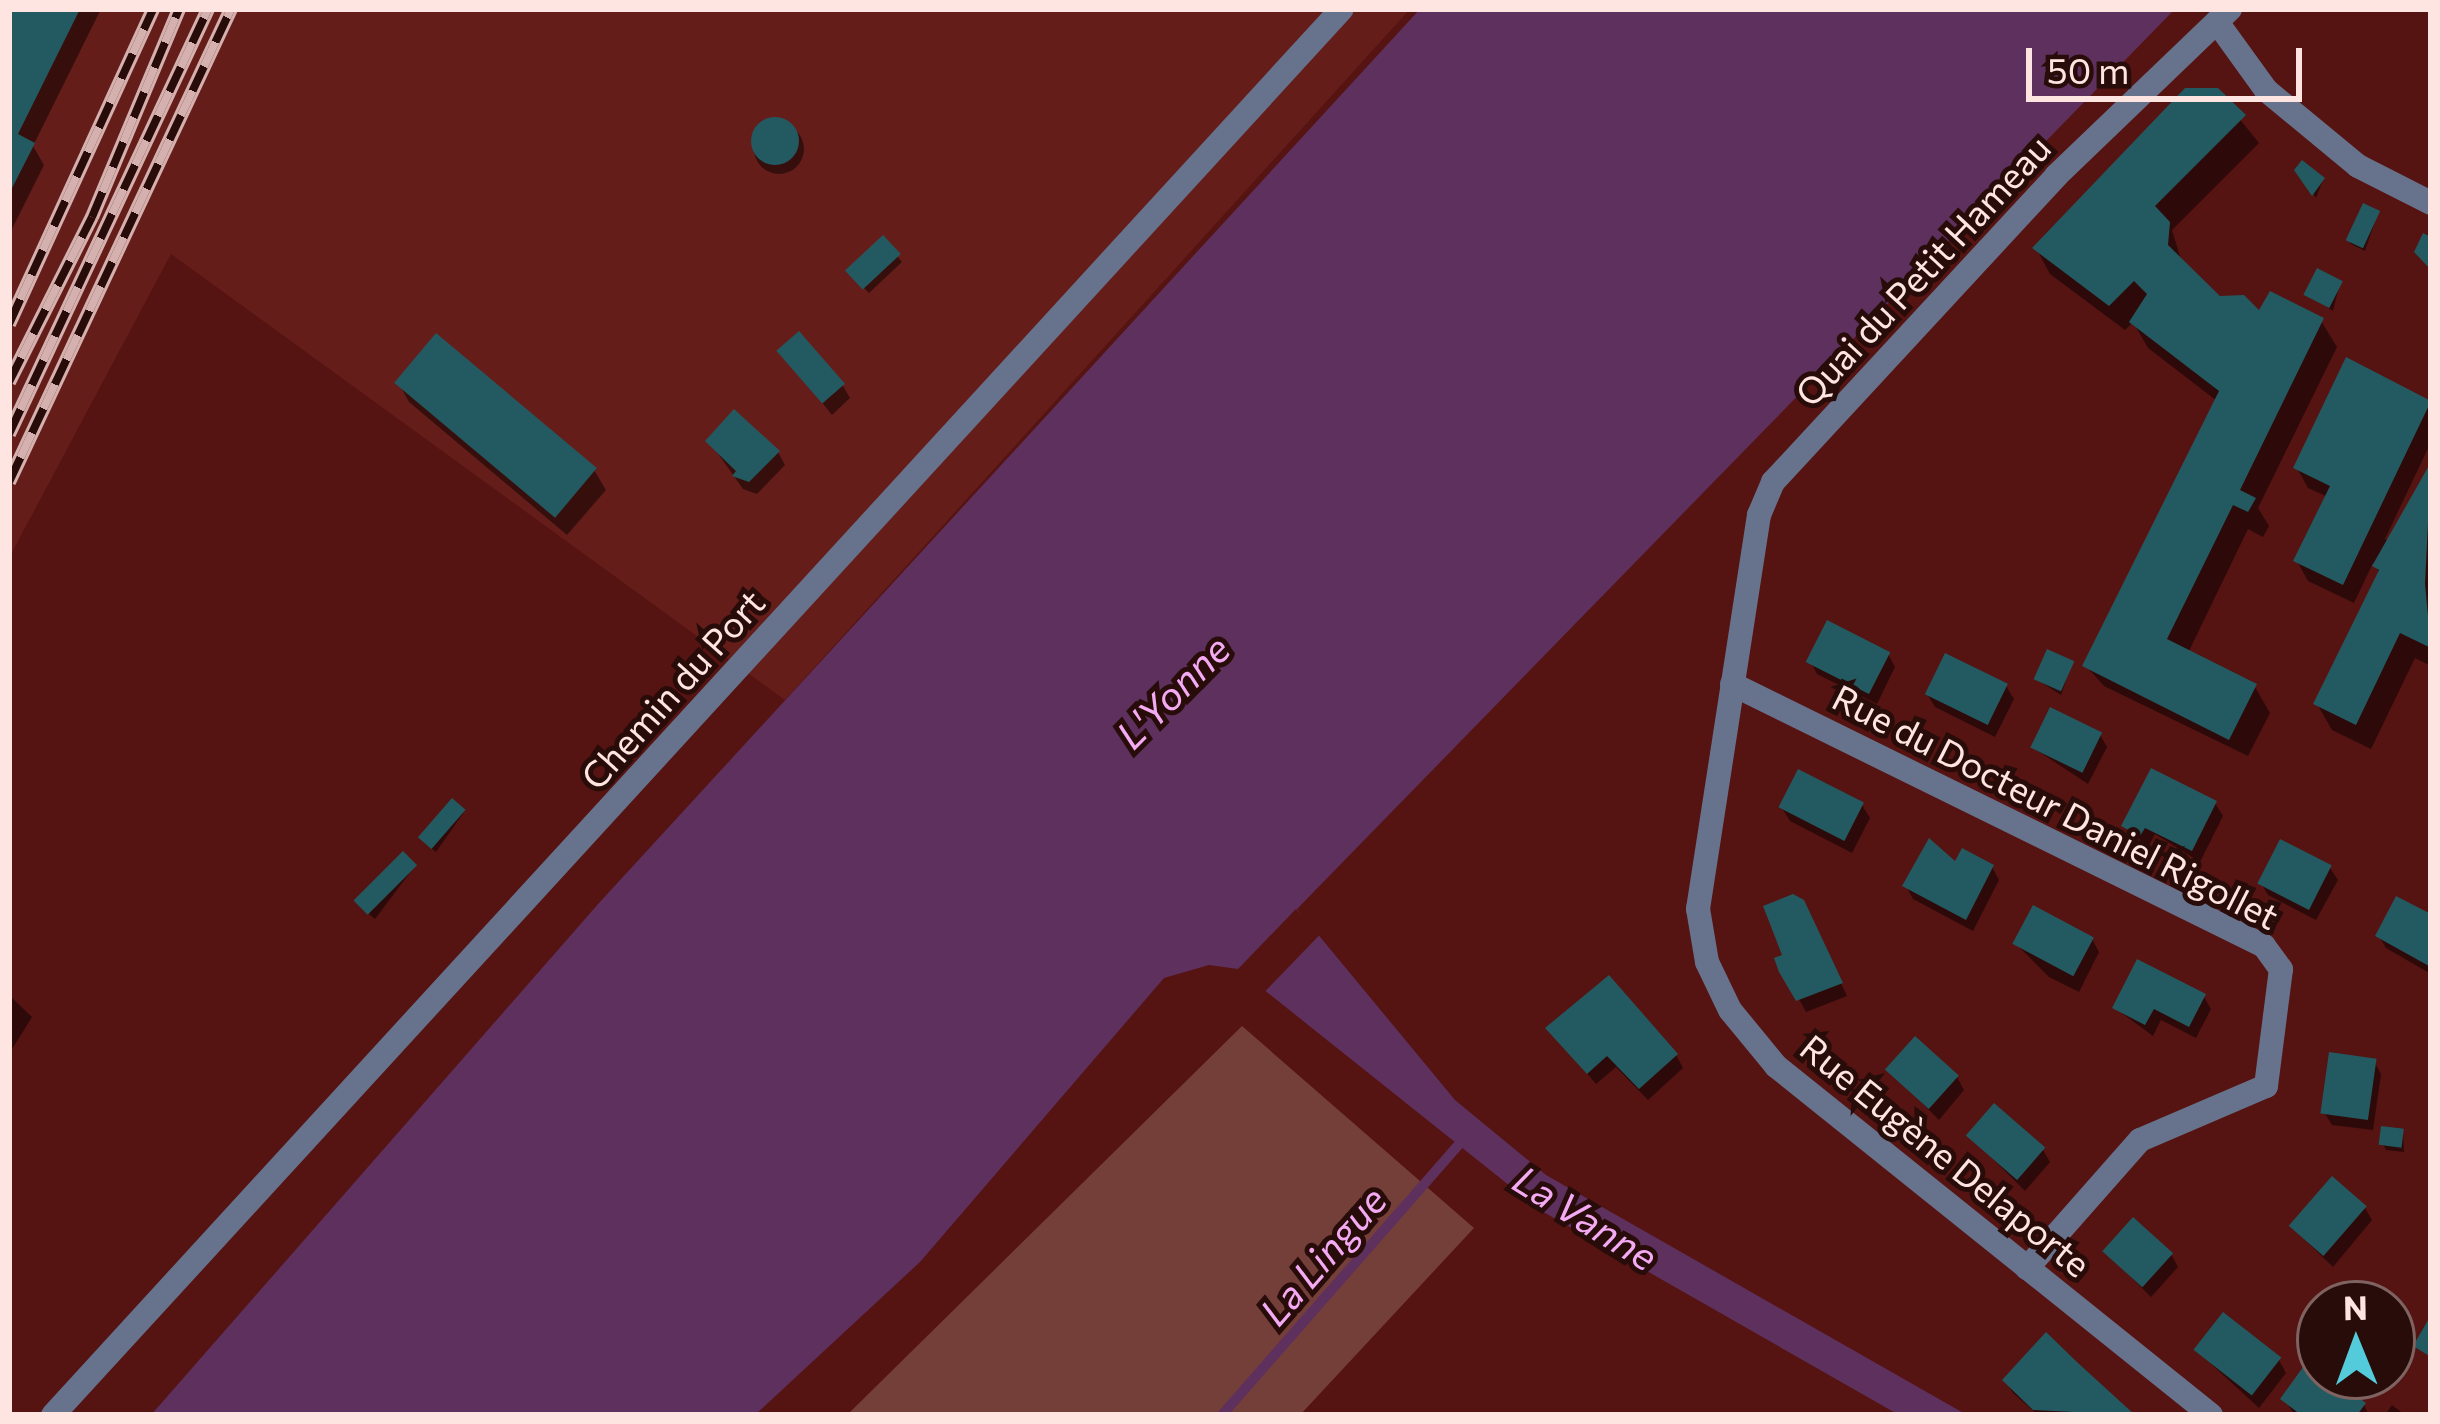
<!DOCTYPE html>
<meta charset="utf-8">
<style>
body{margin:0}
#map{position:relative;width:2440px;height:1424px;overflow:hidden;background:#551311;font-family:Commissioner,sans-serif}
div>[style]{position:absolute}
.built>*{inset:0;background:#651d1a}
.green>*{inset:0;background:#753f39}
.water>*{inset:0;background:#5e305e}
.pier>*{inset:0;background:#551311;transform-origin:0 0}
.shadow>*{inset:0;background:#0007}
.round{border-radius:50%}
.stream>*{height:10px;margin:-5px;padding:0 5px;transform-origin:5px;border-radius:5px;background:#5e305e}
.building>*{inset:0;background:#235a61;transform-origin:0 0}
.minor>*{height:24px;margin:-12px;padding:0 12px;transform-origin:12px;border-radius:12px;background:#67728d}
.rail>*{height:14px;margin-top:-7px;transform-origin:0;background:repeating-linear-gradient(90deg,#280c0a 0 27px,#d4b1ae 0 54px);box-sizing:border-box;border-block:3px solid #d4b1ae}
span{translate:-50% -50%;white-space:nowrap;text-align:center;line-height:1.15;-webkit-text-stroke:10px #280c0a;paint-order:stroke}
.street-label{font-size:36px;color:#fee5e1}
.water-label{font-size:39px;color:#f3aaf2;font-style:italic}
.frame{position:absolute;inset:0;border:12px solid #fee5e1;pointer-events:none}
.north{position:absolute;left:2296px;top:1280px;width:120px;height:120px;box-sizing:border-box;background:#280c0a;border:3px solid #7e6360;border-radius:50%;rotate:359deg;font-size:33px;font-weight:700;line-height:48px;text-align:center;color:#fee5e1}
.north::after{content:'';display:block;margin:auto;width:42px;height:54px;background:#53cbda;clip-path:polygon(50% 0,100% 100%,50% 72%,0 100%)}
.scale{position:absolute;left:2026px;top:48px;width:276px;height:54px;box-sizing:border-box;border:6px solid #fee5e1;border-top:0;padding-left:15px;font-size:36px;line-height:42px;white-space:nowrap;color:#fee5e1;-webkit-text-stroke:9px #280c0a;paint-order:stroke}
</style>
<div id="map">
<div class="built">
<i style="clip-path:polygon(9px 9px,1410px 9px,785px 700px,171px 254px,9px 558px)"></i>
</div>
<div class="green">
<i style="clip-path:polygon(1242px 1026px,1474px 1228px,1300px 1415px,847px 1415px)"></i>
</div>
<div class="water">
<i style="clip-path:polygon(1420px 9px,2175px 9px,1297px 909px,1455px 1100px,1546px 1175px,1967px 1415px,1899px 1415px,1540px 1210px,1238px 969px,1209px 965px,1164px 978px,920px 1262px,755px 1415px,151px 1415px,599px 903px)"></i>
</div>
<div class="pier">
<i style="left:1296px;top:909px;width:35px;height:91px;rotate:44deg"></i>
</div>
<div class="shadow">
<i style="clip-path:polygon(9px 9px,101px 9px,33px 146px,44px 165px,9px 235px)"></i>
<i style="clip-path:polygon(2217px 91px,2259px 143px,2172px 230px,2182px 263px,2219px 299px,2260px 315px,2321px 321px,2337px 347px,2258px 508px,2269px 526px,2263px 537px,2248px 529px,2188px 653px,2255px 687px,2270px 713px,2248px 756px,2104px 686px,2086px 666px,2217px 401px,2148px 348px,2133px 322px,2125px 330px,2050px 274px,2036px 248px)"></i>
<i class="round" style="left:754px;top:124px;width:50px;height:50px"></i>
<i style="clip-path:polygon(2298px 170px,2323px 180px,2316px 198px)"></i>
<i style="clip-path:polygon(2378px 213px,2365px 251px,2351px 244px,2348px 239px)"></i>
<i style="clip-path:polygon(883px 239px,902px 262px,869px 293px,852px 276px)"></i>
<i style="clip-path:polygon(2340px 283px,2333px 311px,2307px 294px)"></i>
<i style="clip-path:polygon(781px 352px,843px 386px,850px 398px,832px 415px)"></i>
<i style="clip-path:polygon(398px 382px,594px 470px,606px 490px,567px 535px,409px 402px)"></i>
<i style="clip-path:polygon(2430px 401px,2431px 442px,2385px 539px,2394px 544px,2431px 469px,2431px 666px,2415px 658px,2371px 749px,2332px 730px,2317px 704px,2380px 574px,2373px 563px,2354px 603px,2308px 581px,2297px 561px,2328px 497px,2308px 488px,2297px 468px)"></i>
<i style="clip-path:polygon(709px 441px,778px 452px,785px 465px,757px 494px,743px 489px)"></i>
<i style="clip-path:polygon(1888px 654px,1895px 667px,1877px 704px,1817px 674px,1810px 661px)"></i>
<i style="clip-path:polygon(2072px 663px,2061px 695px,2036px 679px)"></i>
<i style="clip-path:polygon(2006px 686px,2014px 699px,1995px 737px,1935px 707px,1927px 694px)"></i>
<i style="clip-path:polygon(2100px 735px,2107px 747px,2088px 784px,2032px 747px)"></i>
<i style="clip-path:polygon(2215px 803px,2223px 816px,2200px 862px,2155px 834px,2148px 847px,2125px 826px)"></i>
<i style="clip-path:polygon(1862px 805px,1870px 818px,1852px 853px,1790px 821px,1782px 808px)"></i>
<i style="clip-path:polygon(464px 812px,436px 852px,424px 842px,421px 837px)"></i>
<i style="clip-path:polygon(1930px 842px,1956px 866px,1992px 867px,1999px 880px,1973px 931px,1913px 899px,1906px 886px)"></i>
<i style="clip-path:polygon(415px 866px,375px 919px,363px 909px)"></i>
<i style="clip-path:polygon(2330px 868px,2338px 880px,2316px 920px,2268px 895px,2261px 883px)"></i>
<i style="clip-path:polygon(2397px 900px,2431px 917px,2431px 974px,2386px 948px,2379px 936px)"></i>
<i style="clip-path:polygon(1806px 909px,1847px 996px,1806px 1012px,1799px 999px)"></i>
<i style="clip-path:polygon(2092px 939px,2099px 952px,2079px 992px,2049px 977px,2016px 944px)"></i>
<i style="clip-path:polygon(9px 995px,32px 1017px,9px 1054px)"></i>
<i style="clip-path:polygon(2204px 997px,2211px 1009px,2196px 1038px,2161px 1020px,2153px 1036px,2115px 1008px)"></i>
<i style="clip-path:polygon(1549px 1029px,1676px 1055px,1683px 1068px,1648px 1100px,1616px 1067px,1596px 1084px)"></i>
<i style="clip-path:polygon(2374px 1061px,2381px 1074px,2373px 1130px,2332px 1125px,2324px 1112px)"></i>
<i style="clip-path:polygon(1889px 1070px,1957px 1077px,1964px 1090px,1939px 1120px)"></i>
<i style="clip-path:polygon(2403px 1132px,2404px 1152px,2386px 1150px,2383px 1144px)"></i>
<i style="clip-path:polygon(1969px 1135px,2043px 1150px,2050px 1162px,2025px 1191px)"></i>
<i style="clip-path:polygon(2365px 1208px,2372px 1220px,2333px 1267px,2297px 1232px)"></i>
<i style="clip-path:polygon(2105px 1251px,2171px 1254px,2178px 1267px,2151px 1297px)"></i>
<i style="clip-path:polygon(2046px 1336px,2130px 1415px,2038px 1415px,2013px 1393px,2005px 1380px)"></i>
<i style="clip-path:polygon(2196px 1350px,2279px 1360px,2286px 1373px,2259px 1408px)"></i>
<i style="clip-path:polygon(2284px 1399px,2364px 1405px,2369px 1415px,2295px 1415px)"></i>
<i style="clip-path:polygon(2392px 1405px,2405px 1415px,2385px 1415px)"></i>
</div>
<div class="stream">
<i style="left:1222px;top:1415px;width:369px;rotate:-48.8deg"></i>
</div>
<div class="building">
<i style="clip-path:polygon(9px 9px,80px 9px,18px 134px,35px 143px,9px 194px)"></i>
<i style="clip-path:polygon(2185px 88px,2218px 88px,2246px 115px,2155px 206px,2170px 222px,2168px 245px,2220px 296px,2244px 295px,2259px 310px,2270px 291px,2324px 318px,2240px 490px,2256px 498px,2248px 512px,2233px 505px,2167px 639px,2257px 684px,2229px 740px,2082px 666px,2219px 391px,2129px 322px,2147px 294px,2134px 281px,2109px 306px,2032px 248px)"></i>
<i class="round" style="left:751px;top:117px;width:48px;height:48px"></i>
<i style="clip-path:polygon(2302px 160px,2325px 178px,2312px 196px,2294px 170px)"></i>
<i style="left:2363px;top:203px;width:19px;height:41px;rotate:25deg"></i>
<i style="clip-path:polygon(2423px 233px,2431px 237px,2431px 270px,2414px 252px)"></i>
<i style="left:883px;top:235px;width:26px;height:52px;rotate:47deg"></i>
<i style="left:2317px;top:268px;width:29px;height:30px;rotate:27deg"></i>
<i style="left:799px;top:331px;width:70px;height:30px;rotate:49deg"></i>
<i style="left:436px;top:333px;width:210px;height:65px;rotate:40deg"></i>
<i style="clip-path:polygon(2346px 357px,2431px 401px,2343px 585px,2293px 561px,2330px 486px,2293px 468px)"></i>
<i style="clip-path:polygon(734px 409px,780px 451px,749px 482px,732px 476px,736px 471px,705px 441px)"></i>
<i style="clip-path:polygon(2431px 462px,2425px 584px,2431px 648px,2400px 633px,2356px 725px,2313px 704px,2379px 570px,2372px 566px)"></i>
<i style="left:1827px;top:620px;width:71px;height:47px;rotate:27deg"></i>
<i style="left:2047px;top:649px;width:30px;height:33px;rotate:24deg"></i>
<i style="left:1945px;top:653px;width:70px;height:46px;rotate:26deg"></i>
<i style="left:2050px;top:707px;width:58px;height:45px;rotate:26deg"></i>
<i style="clip-path:polygon(2151px 768px,2217px 801px,2192px 851px,2145px 828px,2140px 836px,2121px 826px)"></i>
<i style="left:1798px;top:769px;width:74px;height:43px;rotate:27deg"></i>
<i style="left:452px;top:798px;width:18px;height:52px;rotate:41deg"></i>
<i style="clip-path:polygon(1929px 838px,1955px 861px,1962px 848px,1994px 865px,1966px 920px,1902px 886px)"></i>
<i style="left:2280px;top:839px;width:58px;height:50px;rotate:27deg"></i>
<i style="left:403px;top:851px;width:20px;height:70px;rotate:45deg"></i>
<i style="clip-path:polygon(1793px 894px,1804px 900px,1843px 983px,1796px 1001px,1779px 972px,1774px 958px,1782px 955px,1763px 906px)"></i>
<i style="clip-path:polygon(2396px 896px,2431px 914px,2429px 966px,2375px 936px)"></i>
<i style="left:2033px;top:905px;width:69px;height:44px;rotate:28deg"></i>
<i style="clip-path:polygon(2137px 959px,2206px 994px,2189px 1027px,2154px 1009px,2145px 1025px,2112px 1008px)"></i>
<i style="clip-path:polygon(1609px 975px,1678px 1054px,1639px 1089px,1607px 1056px,1587px 1074px,1545px 1028px)"></i>
<i style="left:1915px;top:1036px;width:59px;height:45px;rotate:42deg"></i>
<i style="left:2329px;top:1052px;width:48px;height:62px;rotate:8deg"></i>
<i style="left:1994px;top:1103px;width:68px;height:43px;rotate:41deg"></i>
<i style="left:2381px;top:1126px;width:23px;height:19px;rotate:7deg"></i>
<i style="left:2332px;top:1176px;width:46px;height:66px;rotate:41deg"></i>
<i style="left:2133px;top:1217px;width:54px;height:46px;rotate:42deg"></i>
<i style="left:2223px;top:1312px;width:74px;height:48px;rotate:38deg"></i>
<i style="clip-path:polygon(2431px 1315px,2431px 1357px,2413px 1346px)"></i>
<i style="clip-path:polygon(2046px 1332px,2078px 1363px,2135px 1415px,2033px 1410px,2002px 1380px)"></i>
<i style="clip-path:polygon(2308px 1360px,2366px 1403px,2357px 1415px,2301px 1415px,2280px 1399px)"></i>
</div>
<div class="minor">
<i style="left:2217px;top:22px;width:84px;rotate:54.2deg"></i>
<i style="left:2266px;top:90px;width:119px;rotate:39.6deg"></i>
<i style="left:2358px;top:166px;width:82px;rotate:26.9deg"></i>
<i style="left:1732px;top:684px;width:593px;rotate:26.22deg"></i>
<i style="left:2264px;top:946px;width:29px;rotate:54deg"></i>
<i style="left:2281px;top:969px;width:118px;rotate:97.3deg"></i>
<i style="left:2266px;top:1086px;width:137px;rotate:156.8deg"></i>
<i style="left:2140px;top:1140px;width:171px;rotate:131.4deg"></i>
<i style="left:53px;top:1415px;width:1907px;rotate:-47.49deg"></i>
<i style="left:2211px;top:1415px;width:558px;rotate:-141.26deg"></i>
<i style="left:1776px;top:1066px;width:72px;rotate:-129.4deg"></i>
<i style="left:1730px;top:1010px;width:53px;rotate:-115.6deg"></i>
<i style="left:1707px;top:962px;width:54px;rotate:-99.6deg"></i>
<i style="left:1698px;top:909px;width:399px;rotate:-81.2deg"></i>
<i style="left:1759px;top:515px;width:36px;rotate:-67deg"></i>
<i style="left:1773px;top:482px;width:417px;rotate:-47.2deg"></i>
<i style="left:2056px;top:176px;width:241px;rotate:-43.8deg"></i>
</div>
<div class="rail">
<i style="left:9px;top:324px;width:346px;rotate:-65.4deg"></i>
<i style="left:9px;top:382px;width:185px;rotate:-63.3deg"></i>
<i style="left:92px;top:217px;width:225px;rotate:-67.3deg"></i>
<i style="left:9px;top:434px;width:469px;rotate:-64.9deg"></i>
<i style="left:9px;top:482px;width:523px;rotate:-64.86deg"></i>
</div>
<div class="street-label">
<span style="left:1922px;top:270px;rotate:-47deg">Quai du Petit Hameau</span>
<span style="left:672px;top:689px;rotate:-48deg">Chemin du Port</span>
<span style="left:2056px;top:806px;rotate:27deg">Rue du Docteur Daniel Rigollet</span>
<span style="left:1946px;top:1155px;rotate:39deg">Rue Eugène Delaporte</span>
</div>
<div class="water-label">
<span style="left:1172px;top:691px;rotate:-45deg">L'Yonne</span>
<span style="left:1586px;top:1217px;rotate:32deg">La Vanne</span>
<span style="left:1322px;top:1255px;rotate:-49deg">La Lingue</span>
</div>
<div class="frame"></div>
<div class="north">N</div>
<div class="scale">50 m</div>
</div>
